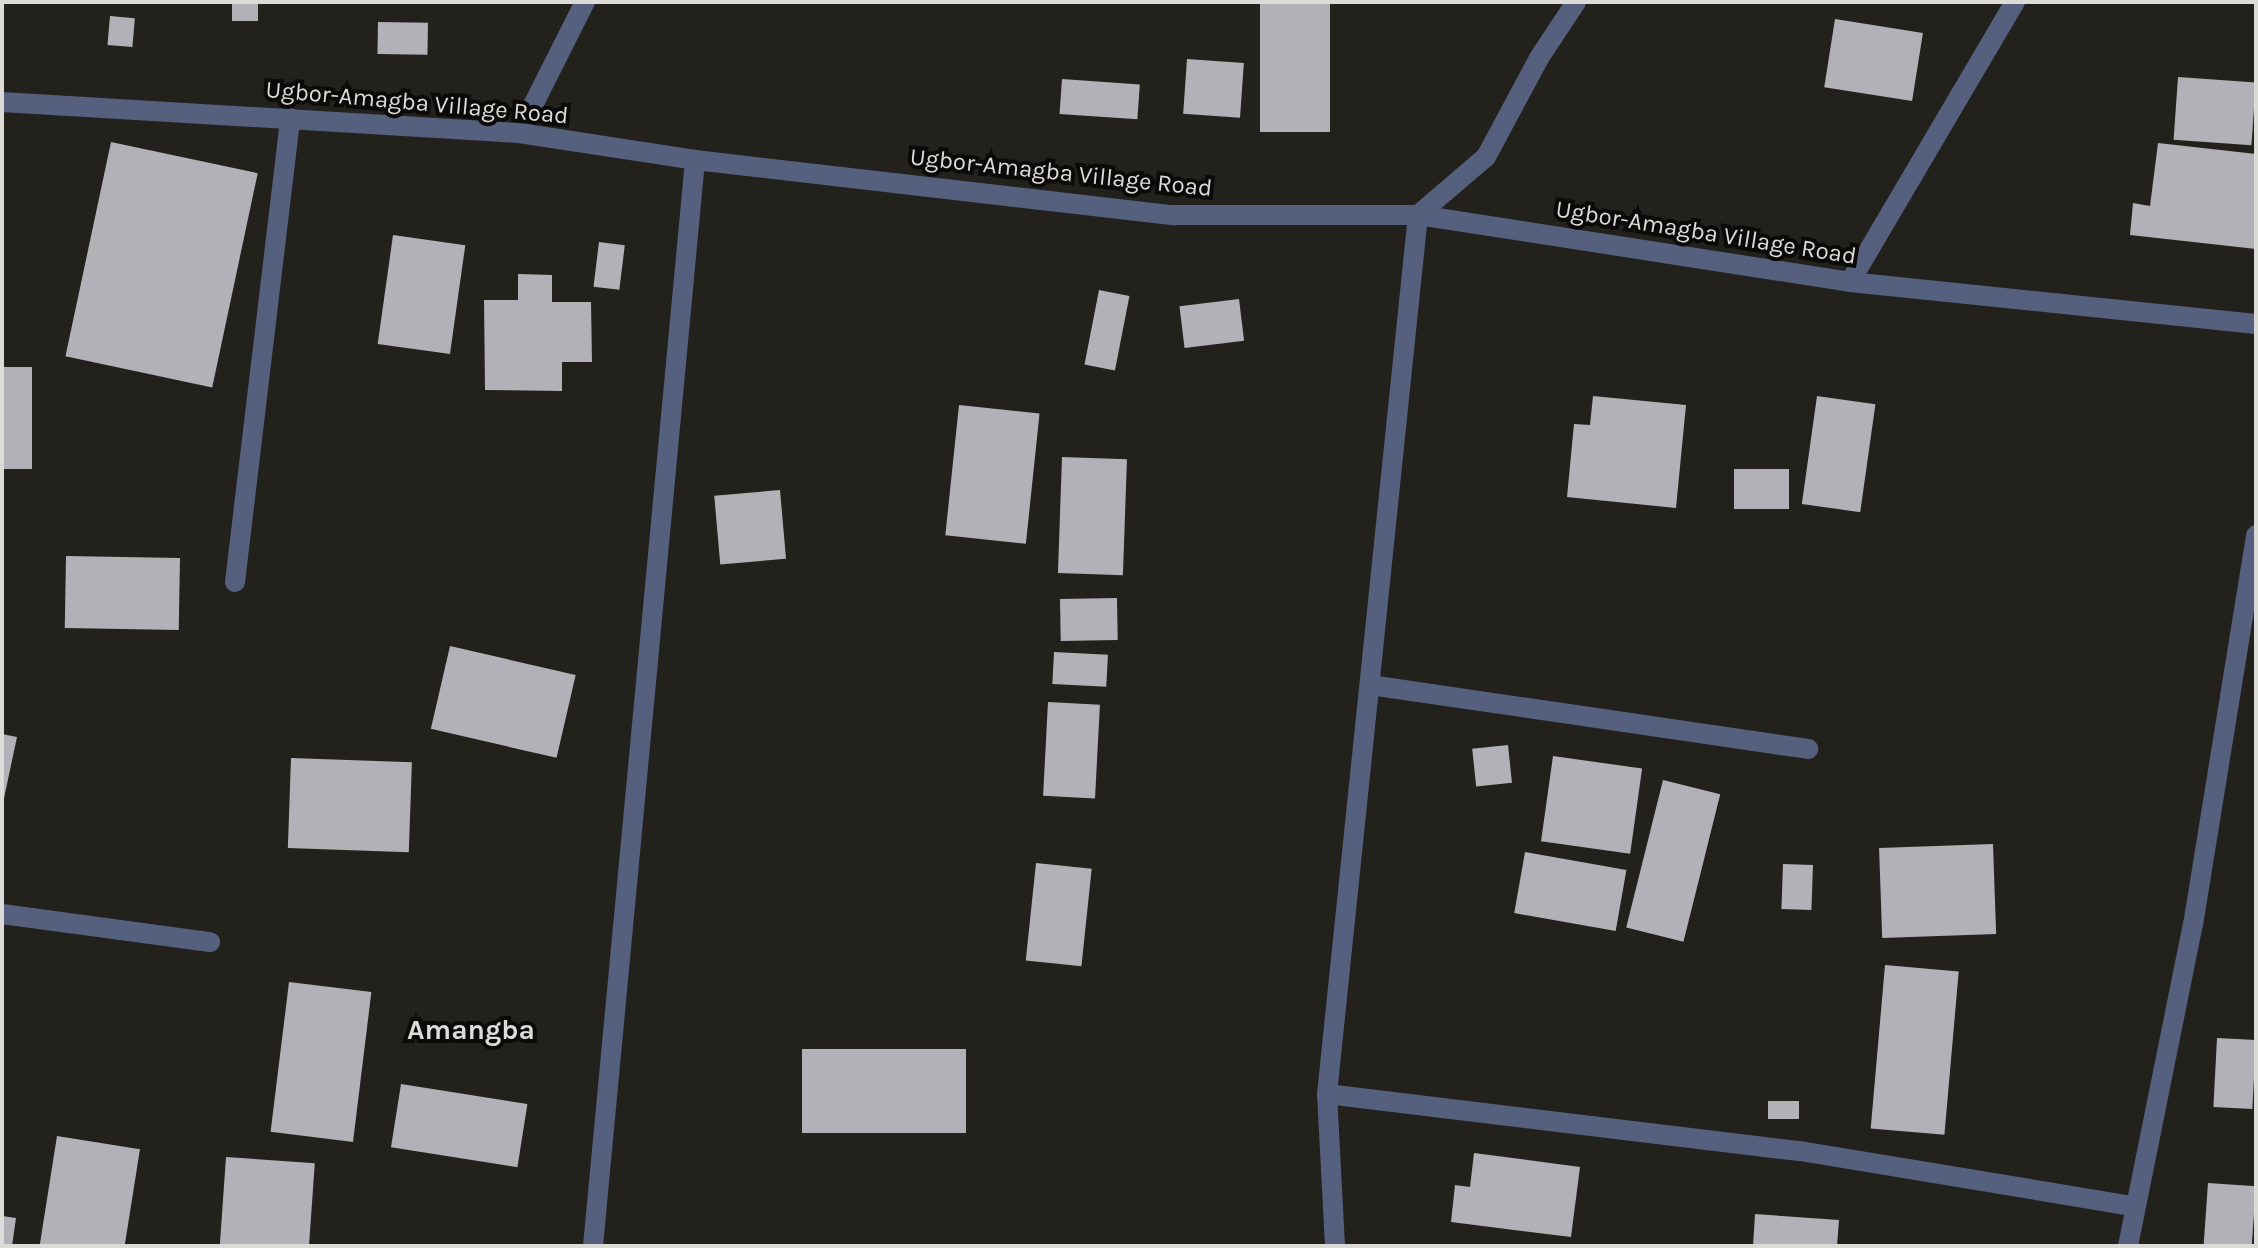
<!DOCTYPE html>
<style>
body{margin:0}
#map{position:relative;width:2258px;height:1248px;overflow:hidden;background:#23211c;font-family:Karla,sans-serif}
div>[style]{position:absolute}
.building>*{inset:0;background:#b2b1b8;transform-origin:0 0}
.minor>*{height:20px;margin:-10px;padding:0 10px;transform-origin:10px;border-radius:10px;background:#555f7e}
span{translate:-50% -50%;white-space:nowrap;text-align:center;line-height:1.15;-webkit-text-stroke:8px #0b0a08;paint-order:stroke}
.street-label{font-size:24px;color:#dcdbd7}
.quarter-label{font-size:28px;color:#dcdbd7;font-weight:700}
.frame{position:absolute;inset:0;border:4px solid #dcdbd7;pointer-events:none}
</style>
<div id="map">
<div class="building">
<i style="left:232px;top:2px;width:26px;height:19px"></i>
<i style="left:1260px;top:2px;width:70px;height:130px"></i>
<i style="left:110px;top:16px;width:25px;height:29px;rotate:5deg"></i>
<i style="left:1835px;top:19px;width:89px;height:69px;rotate:9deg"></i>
<i style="left:378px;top:22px;width:50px;height:32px;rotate:1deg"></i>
<i style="left:1187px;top:59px;width:57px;height:55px;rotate:4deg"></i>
<i style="left:2178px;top:77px;width:78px;height:63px;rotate:4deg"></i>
<i style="left:1062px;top:79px;width:78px;height:35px;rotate:4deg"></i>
<i style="left:111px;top:142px;width:150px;height:219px;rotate:12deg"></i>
<i style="clip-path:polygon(2158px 143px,2256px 154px,2256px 249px,2130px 235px,2133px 203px,2150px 206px)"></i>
<i style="left:393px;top:235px;width:73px;height:110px;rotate:8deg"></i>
<i style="left:599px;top:242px;width:26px;height:45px;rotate:7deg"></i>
<i style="clip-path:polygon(518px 274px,552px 275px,552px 302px,591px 302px,592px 362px,562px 362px,562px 391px,485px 390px,484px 300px,518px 300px)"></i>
<i style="left:1099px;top:290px;width:31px;height:76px;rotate:11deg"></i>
<i style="left:1239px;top:299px;width:42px;height:60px;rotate:83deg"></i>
<i style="left:2px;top:367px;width:30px;height:102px"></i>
<i style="clip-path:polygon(1593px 396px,1686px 405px,1676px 508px,1567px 497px,1574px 424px,1590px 425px)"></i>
<i style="left:1817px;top:396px;width:59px;height:109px;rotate:8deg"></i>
<i style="left:959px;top:405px;width:81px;height:131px;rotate:6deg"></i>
<i style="left:1062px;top:457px;width:65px;height:116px;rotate:2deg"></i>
<i style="left:1734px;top:469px;width:55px;height:40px"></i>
<i style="left:780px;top:490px;width:69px;height:66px;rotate:85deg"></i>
<i style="left:66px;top:556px;width:114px;height:72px;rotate:1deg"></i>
<i style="left:1117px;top:598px;width:42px;height:57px;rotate:89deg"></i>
<i style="left:450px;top:646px;width:129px;height:85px;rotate:13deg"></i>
<i style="left:1054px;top:652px;width:54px;height:32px;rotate:3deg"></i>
<i style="left:1048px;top:702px;width:52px;height:94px;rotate:3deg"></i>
<i style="clip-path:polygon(2px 734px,17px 737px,3px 803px,2px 803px)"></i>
<i style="left:1508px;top:745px;width:38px;height:36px;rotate:84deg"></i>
<i style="left:1553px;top:756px;width:90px;height:86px;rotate:8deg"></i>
<i style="left:291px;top:758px;width:121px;height:90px;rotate:2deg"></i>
<i style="left:1663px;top:780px;width:59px;height:152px;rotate:14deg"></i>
<i style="left:1993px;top:844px;width:90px;height:114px;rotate:88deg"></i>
<i style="left:1525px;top:852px;width:103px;height:62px;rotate:10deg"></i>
<i style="left:1036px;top:863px;width:56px;height:98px;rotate:6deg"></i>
<i style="left:1783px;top:864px;width:30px;height:45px;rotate:2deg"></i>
<i style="left:1885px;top:965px;width:74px;height:164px;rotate:5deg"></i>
<i style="left:289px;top:982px;width:83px;height:151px;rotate:7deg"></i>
<i style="left:2217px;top:1038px;width:39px;height:69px;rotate:3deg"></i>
<i style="left:802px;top:1049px;width:164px;height:84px"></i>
<i style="left:401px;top:1084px;width:128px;height:64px;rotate:9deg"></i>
<i style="left:1768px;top:1101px;width:31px;height:18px"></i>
<i style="left:57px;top:1136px;width:84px;height:111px;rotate:9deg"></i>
<i style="clip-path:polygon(1474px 1153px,1580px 1167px,1571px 1237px,1451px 1222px,1455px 1185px,1470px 1187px)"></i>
<i style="left:226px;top:1157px;width:89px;height:89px;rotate:4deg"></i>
<i style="left:2208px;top:1183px;width:48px;height:63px;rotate:4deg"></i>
<i style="clip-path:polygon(1755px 1214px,1839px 1220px,1837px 1246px,1753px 1246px)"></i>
<i style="clip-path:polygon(2px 1216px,16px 1218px,12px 1246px,2px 1246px)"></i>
</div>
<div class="minor">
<i style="left:2px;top:102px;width:518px;rotate:3.43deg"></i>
<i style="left:519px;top:133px;width:178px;rotate:8.7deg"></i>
<i style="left:695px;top:160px;width:482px;rotate:6.6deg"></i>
<i style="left:1174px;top:215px;width:244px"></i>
<i style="left:1418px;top:215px;width:437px;rotate:8.8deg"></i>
<i style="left:1850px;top:282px;width:408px;rotate:5.9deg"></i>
<i style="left:519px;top:133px;width:147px;rotate:-63.3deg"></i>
<i style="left:1850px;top:282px;width:325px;rotate:-59.5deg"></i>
<i style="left:235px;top:582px;width:467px;rotate:-83.2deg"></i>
<i style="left:1370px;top:685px;width:443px;rotate:8.3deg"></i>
<i style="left:2px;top:914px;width:210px;rotate:7.7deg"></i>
<i style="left:1327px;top:1094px;width:476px;rotate:6.9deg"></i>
<i style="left:1800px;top:1151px;width:337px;rotate:9.4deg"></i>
<i style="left:593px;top:1246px;width:1091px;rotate:-84.63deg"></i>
<i style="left:1335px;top:1246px;width:152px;rotate:-93deg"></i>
<i style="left:1327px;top:1094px;width:884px;rotate:-84.09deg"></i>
<i style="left:1418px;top:215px;width:89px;rotate:-40.5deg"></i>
<i style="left:1486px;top:157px;width:112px;rotate:-61.8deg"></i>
<i style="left:1539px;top:58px;width:67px;rotate:-56.5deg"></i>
<i style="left:2128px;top:1246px;width:328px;rotate:-78.6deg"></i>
<i style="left:2193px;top:925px;width:395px;rotate:-80.8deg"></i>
</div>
<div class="street-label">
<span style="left:417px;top:103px;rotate:5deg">Ugbor-Amagba Village Road</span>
<span style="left:1061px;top:173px;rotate:6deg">Ugbor-Amagba Village Road</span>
<span style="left:1706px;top:233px;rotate:9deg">Ugbor-Amagba Village Road</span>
</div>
<div class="quarter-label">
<span style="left:471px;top:1030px">Amangba</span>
</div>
<div class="frame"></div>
</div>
